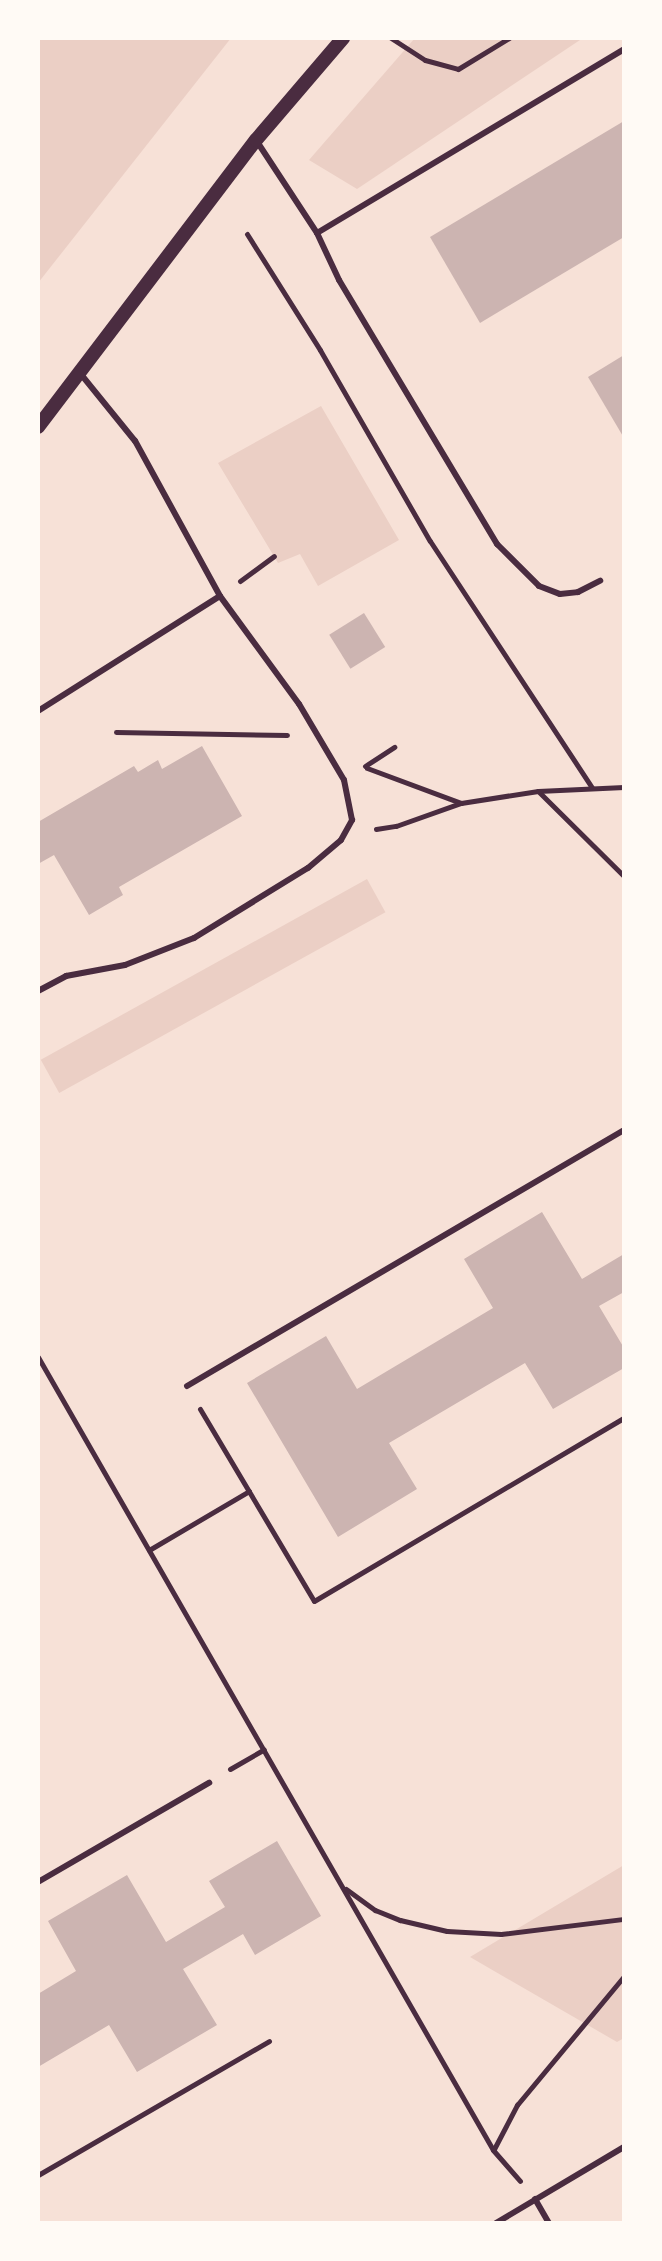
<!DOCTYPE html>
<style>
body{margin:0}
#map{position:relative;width:662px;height:2261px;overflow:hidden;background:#f7e1d7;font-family:Roboto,sans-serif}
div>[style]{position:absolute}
.green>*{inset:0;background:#ebcfc5;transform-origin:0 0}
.building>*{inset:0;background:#ccb4b1;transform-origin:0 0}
.path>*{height:5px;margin:-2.5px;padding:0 2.5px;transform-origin:2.5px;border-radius:2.5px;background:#4a2c40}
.service>*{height:6px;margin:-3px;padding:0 3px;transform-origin:3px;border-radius:3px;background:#4a2c40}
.tertiary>*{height:14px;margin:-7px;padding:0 7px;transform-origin:7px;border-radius:7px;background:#4a2c40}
span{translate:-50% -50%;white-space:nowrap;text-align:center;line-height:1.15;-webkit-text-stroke:6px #fffaf5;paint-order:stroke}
.frame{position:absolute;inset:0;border:40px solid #fffaf5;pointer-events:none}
</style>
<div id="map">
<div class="green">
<i style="clip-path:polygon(38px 38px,231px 38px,38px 283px)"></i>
<i style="clip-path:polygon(415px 38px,583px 38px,357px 189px,309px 160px)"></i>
<i style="clip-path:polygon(321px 406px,399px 540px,318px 586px,300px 554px,278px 563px,218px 463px)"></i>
<i style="left:367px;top:879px;width:38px;height:373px;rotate:61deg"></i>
<i style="clip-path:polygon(624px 1865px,624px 2038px,617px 2042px,470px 1957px)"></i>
</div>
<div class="building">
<i style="clip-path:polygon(624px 121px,624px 237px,480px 323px,430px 237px)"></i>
<i style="clip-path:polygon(624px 355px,624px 438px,588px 377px)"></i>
<i style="left:364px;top:613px;width:40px;height:41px;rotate:58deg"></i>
<i style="clip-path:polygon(202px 746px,242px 816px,119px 887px,123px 895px,89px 915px,54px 855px,38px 864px,38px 822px,134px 766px,138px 772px,158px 760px,162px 769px)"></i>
<i style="clip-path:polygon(542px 1212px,582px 1279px,624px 1254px,624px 1292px,599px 1306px,624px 1348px,624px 1368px,553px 1409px,525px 1363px,389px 1443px,417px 1489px,338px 1537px,247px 1383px,326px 1336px,357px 1389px,493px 1308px,464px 1259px)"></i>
<i style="clip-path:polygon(277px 1841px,321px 1916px,255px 1955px,243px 1934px,183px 1969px,217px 2025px,137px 2072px,109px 2025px,38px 2067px,38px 1994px,76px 1971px,48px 1921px,127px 1875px,166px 1942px,225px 1907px,209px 1881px)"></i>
</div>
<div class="path">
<i style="left:391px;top:38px;width:40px;rotate:32.9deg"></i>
<i style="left:425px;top:60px;width:34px;rotate:15deg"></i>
<i style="left:458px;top:69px;width:60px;rotate:-31.3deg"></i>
<i style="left:247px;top:234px;width:137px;rotate:57.8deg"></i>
<i style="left:320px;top:350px;width:220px;rotate:60.1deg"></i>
<i style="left:430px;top:541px;width:295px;rotate:56.7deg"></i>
<i style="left:240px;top:581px;width:42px;rotate:-36.3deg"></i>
<i style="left:116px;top:732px;width:171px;rotate:1deg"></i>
<i style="left:365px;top:766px;width:35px;rotate:-33deg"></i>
<i style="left:367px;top:768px;width:100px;rotate:20.4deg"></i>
<i style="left:539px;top:792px;width:120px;rotate:44.7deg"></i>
<i style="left:376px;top:829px;width:20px;rotate:-9deg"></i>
<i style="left:396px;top:826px;width:69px;rotate:-19.5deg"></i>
<i style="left:461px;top:803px;width:78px;rotate:-8.9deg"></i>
<i style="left:538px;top:791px;width:86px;rotate:-2.7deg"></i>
<i style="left:38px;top:1357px;width:914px;rotate:60.15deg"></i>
<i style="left:493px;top:2150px;width:41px;rotate:48.9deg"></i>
<i style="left:200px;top:1409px;width:223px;rotate:59.3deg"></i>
<i style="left:314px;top:1601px;width:360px;rotate:-30.6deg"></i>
<i style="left:149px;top:1550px;width:116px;rotate:-30.5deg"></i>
<i style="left:230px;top:1769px;width:39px;rotate:-30deg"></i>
<i style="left:346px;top:1889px;width:36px;rotate:36deg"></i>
<i style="left:375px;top:1910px;width:27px;rotate:22deg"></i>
<i style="left:400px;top:1920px;width:48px;rotate:13.2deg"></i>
<i style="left:447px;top:1931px;width:54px;rotate:3.2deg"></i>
<i style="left:501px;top:1934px;width:124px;rotate:-7deg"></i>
<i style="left:494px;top:2149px;width:50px;rotate:-62.4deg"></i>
<i style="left:517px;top:2105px;width:168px;rotate:-50.3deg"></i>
<i style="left:38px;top:2175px;width:267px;rotate:-30.1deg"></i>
</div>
<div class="service">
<i style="left:256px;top:140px;width:111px;rotate:56.7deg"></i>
<i style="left:317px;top:233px;width:52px;rotate:64.9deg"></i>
<i style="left:339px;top:280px;width:308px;rotate:59.1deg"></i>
<i style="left:497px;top:544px;width:59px;rotate:45deg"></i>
<i style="left:539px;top:586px;width:22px;rotate:21deg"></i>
<i style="left:560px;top:594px;width:18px;rotate:-6deg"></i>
<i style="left:578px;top:592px;width:25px;rotate:-27deg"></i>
<i style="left:317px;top:233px;width:358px;rotate:-30.9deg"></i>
<i style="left:38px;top:711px;width:215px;rotate:-32.3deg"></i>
<i style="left:38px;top:991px;width:32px;rotate:-28deg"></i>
<i style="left:66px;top:976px;width:60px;rotate:-10.6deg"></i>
<i style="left:125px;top:965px;width:74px;rotate:-21.4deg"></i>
<i style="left:194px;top:938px;width:134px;rotate:-31.6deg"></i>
<i style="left:308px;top:868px;width:43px;rotate:-40.3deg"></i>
<i style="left:341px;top:840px;width:23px;rotate:-61deg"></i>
<i style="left:352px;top:820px;width:41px;rotate:-101.3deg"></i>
<i style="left:344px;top:780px;width:88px;rotate:-120.6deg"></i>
<i style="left:299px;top:704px;width:134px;rotate:-126.2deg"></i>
<i style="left:220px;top:596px;width:177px;rotate:-118.7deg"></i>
<i style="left:135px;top:441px;width:87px;rotate:-129deg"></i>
<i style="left:187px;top:1386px;width:506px;rotate:-30.36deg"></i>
<i style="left:38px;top:1882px;width:198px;rotate:-30.1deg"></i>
<i style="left:535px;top:2199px;width:28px;rotate:60deg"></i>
<i style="left:496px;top:2223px;width:149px;rotate:-30.7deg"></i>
</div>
<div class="tertiary">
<i style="left:38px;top:427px;width:360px;rotate:-52.8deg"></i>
<i style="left:256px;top:140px;width:134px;rotate:-49.5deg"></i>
</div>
<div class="frame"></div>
</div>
